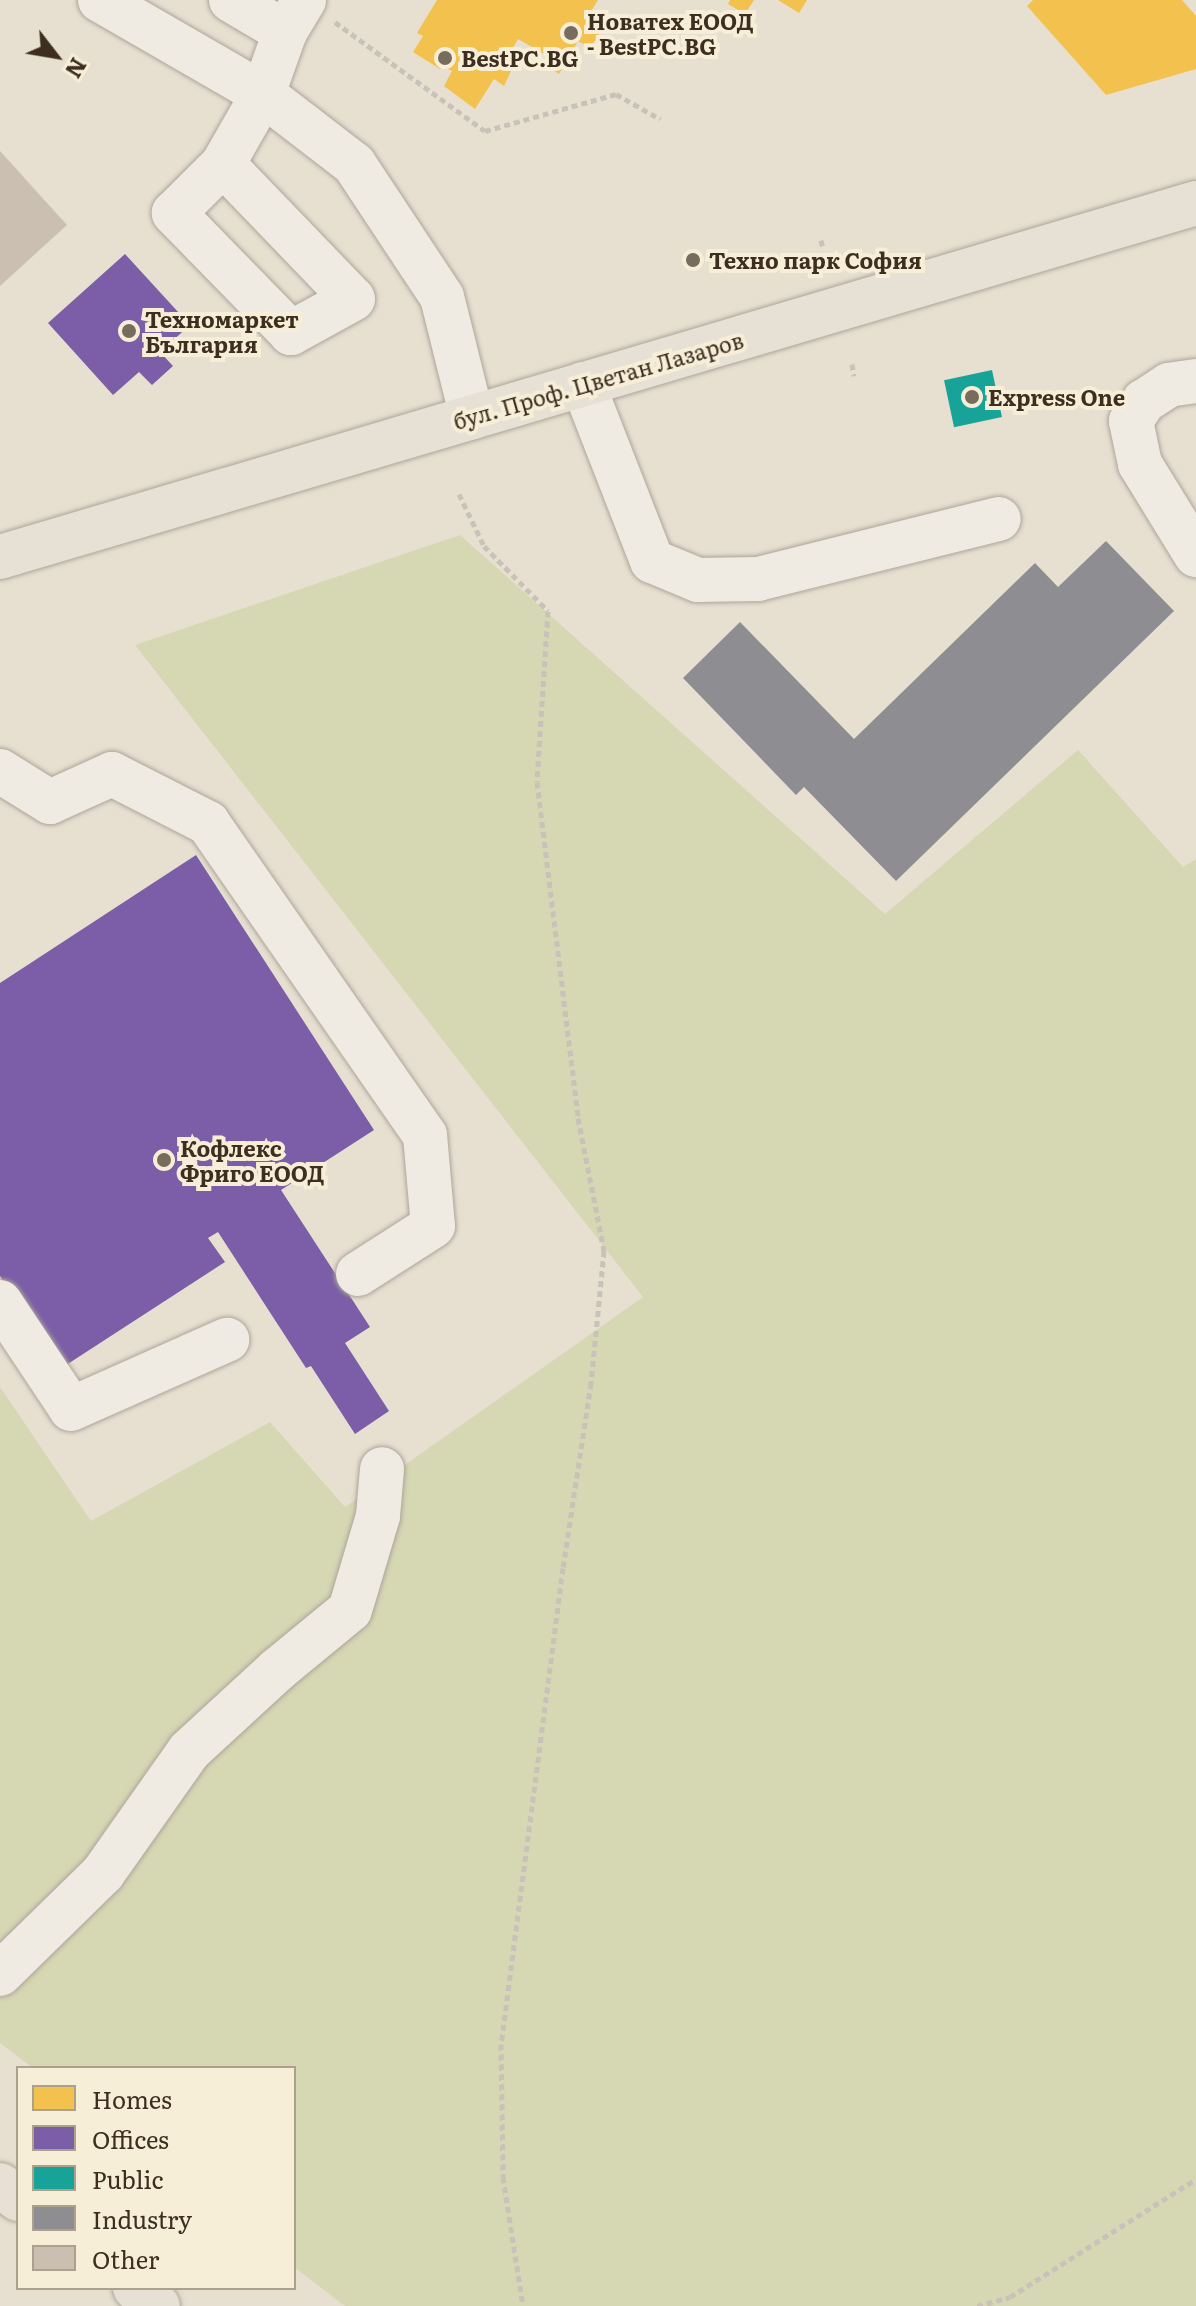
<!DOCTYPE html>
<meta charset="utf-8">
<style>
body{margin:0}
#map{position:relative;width:1196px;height:2306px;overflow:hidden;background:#e7e0d1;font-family:Literata,serif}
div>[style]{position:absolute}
.green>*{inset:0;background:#d6d7b3}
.homes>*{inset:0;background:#f2c14e}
.offices>*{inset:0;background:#7b5ea7}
.public>*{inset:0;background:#17a398;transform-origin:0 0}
.industry>*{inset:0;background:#8d8d92}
.building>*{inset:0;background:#cbbfb2}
.path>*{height:5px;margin-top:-2.5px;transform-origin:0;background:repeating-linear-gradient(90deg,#c8c2b9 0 6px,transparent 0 10px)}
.roads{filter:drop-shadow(0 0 2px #ada599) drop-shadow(0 0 2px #ada599)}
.minor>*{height:44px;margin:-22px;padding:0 22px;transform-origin:22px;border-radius:22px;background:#efebe3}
.major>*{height:44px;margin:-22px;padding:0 22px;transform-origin:22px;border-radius:22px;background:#e6e1d4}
.dots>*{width:22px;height:22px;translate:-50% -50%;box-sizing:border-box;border:4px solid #f7eed8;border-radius:50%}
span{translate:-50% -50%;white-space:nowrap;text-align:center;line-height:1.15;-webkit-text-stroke:8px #f7eed8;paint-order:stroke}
.poi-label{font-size:22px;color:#3d2e20;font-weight:700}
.left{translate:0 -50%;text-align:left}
.street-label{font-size:22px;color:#3d2e20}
.legend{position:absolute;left:16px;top:2066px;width:280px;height:224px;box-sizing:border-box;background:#f7eed8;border:2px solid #ada18e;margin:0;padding:10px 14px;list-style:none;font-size:24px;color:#3d2e20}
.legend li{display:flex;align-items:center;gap:16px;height:40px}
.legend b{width:40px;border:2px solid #ada18e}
.north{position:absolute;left:16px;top:16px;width:80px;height:80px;-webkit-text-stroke:6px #f7eed8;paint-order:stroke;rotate:121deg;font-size:22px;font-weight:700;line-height:32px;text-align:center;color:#3d2e20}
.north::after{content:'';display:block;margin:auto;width:28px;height:36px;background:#3d2e20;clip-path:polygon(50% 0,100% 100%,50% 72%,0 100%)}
</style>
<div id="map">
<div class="green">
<i style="clip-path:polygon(460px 535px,885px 914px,1078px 750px,1183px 867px,1196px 859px,1196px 2306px,345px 2306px,294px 2267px,294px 2068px,33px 2068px,0 2043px,0 1387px,91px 1521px,270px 1422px,345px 1507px,643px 1297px,135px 645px)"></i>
</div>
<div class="homes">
<i style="clip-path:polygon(437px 0,598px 0,592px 10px,608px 20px,590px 48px,578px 41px,559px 74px,544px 64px,549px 57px,518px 39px,513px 48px,520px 52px,504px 86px,494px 79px,475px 109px,444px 86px,452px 71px,443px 66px,440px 69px,413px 52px,423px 36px,417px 33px)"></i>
<i style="clip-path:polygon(730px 0,754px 0,745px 14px,728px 4px)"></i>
<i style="clip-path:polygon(778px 0,807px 0,799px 13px)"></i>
<i style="clip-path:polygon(1033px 0,1182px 0,1196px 16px,1196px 69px,1106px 95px,1027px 6px)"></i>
</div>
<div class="offices">
<i style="clip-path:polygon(125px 254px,190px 325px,160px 352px,173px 366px,152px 385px,139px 372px,113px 395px,48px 323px)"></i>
<i style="clip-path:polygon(196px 855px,374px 1130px,281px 1190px,370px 1327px,345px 1343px,389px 1411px,355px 1434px,311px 1366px,306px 1368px,218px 1232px,208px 1238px,225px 1262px,60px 1369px,0 1276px,0 983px)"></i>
</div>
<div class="public">
<i style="left:992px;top:370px;width:48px;height:49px;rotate:78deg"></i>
</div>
<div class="industry">
<i style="clip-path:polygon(1106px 541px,1174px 611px,896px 881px,804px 787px,796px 795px,683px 678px,740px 622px,854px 739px,1035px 563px,1058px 587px)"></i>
</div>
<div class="building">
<i style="clip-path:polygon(0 151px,67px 225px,0 286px)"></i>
</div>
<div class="path">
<i style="left:335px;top:22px;width:185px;rotate:36deg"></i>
<i style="left:485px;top:131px;width:136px;rotate:-15.8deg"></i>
<i style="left:616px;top:94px;width:51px;rotate:29.6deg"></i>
<i style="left:821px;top:240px;width:9px;rotate:77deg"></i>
<i style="left:852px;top:364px;width:12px;rotate:81deg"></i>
<i style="left:459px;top:494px;width:58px;rotate:64.3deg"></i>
<i style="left:484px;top:546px;width:91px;rotate:45.4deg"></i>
<i style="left:548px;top:611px;width:171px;rotate:93.7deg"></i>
<i style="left:537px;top:782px;width:338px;rotate:83deg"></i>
<i style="left:578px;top:1118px;width:136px;rotate:78.9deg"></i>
<i style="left:604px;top:1251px;width:133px;rotate:95.6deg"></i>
<i style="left:591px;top:1383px;width:187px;rotate:98.6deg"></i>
<i style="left:563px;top:1568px;width:480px;rotate:97.4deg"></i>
<i style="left:501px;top:2044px;width:133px;rotate:89.1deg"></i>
<i style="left:503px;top:2177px;width:131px;rotate:81.2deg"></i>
<i style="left:977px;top:2306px;width:34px;rotate:-15deg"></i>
<i style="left:1010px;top:2297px;width:220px;rotate:-32.4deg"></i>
</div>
<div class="roads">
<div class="minor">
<i style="left:100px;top:0;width:188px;rotate:30deg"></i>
<i style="left:263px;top:94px;width:115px;rotate:37.6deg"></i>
<i style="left:354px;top:164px;width:159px;rotate:56.5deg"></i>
<i style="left:442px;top:297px;width:124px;rotate:76deg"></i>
<i style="left:231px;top:0;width:63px;rotate:30.7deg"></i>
<i style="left:223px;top:164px;width:187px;rotate:46.1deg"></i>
<i style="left:353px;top:299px;width:71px;rotate:151.3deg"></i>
<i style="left:291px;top:333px;width:168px;rotate:-134.3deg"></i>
<i style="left:174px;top:213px;width:69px;rotate:-45deg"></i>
<i style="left:223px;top:164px;width:81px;rotate:-60.3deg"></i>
<i style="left:263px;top:94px;width:66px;rotate:-70.5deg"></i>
<i style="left:285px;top:32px;width:37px;rotate:-59deg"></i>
<i style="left:1196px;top:381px;width:27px;rotate:172deg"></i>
<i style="left:1169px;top:385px;width:30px;rotate:147deg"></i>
<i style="left:1144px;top:401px;width:24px;rotate:123deg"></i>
<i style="left:1131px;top:421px;width:44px;rotate:78.2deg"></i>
<i style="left:1140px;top:464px;width:107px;rotate:58.4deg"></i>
<i style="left:583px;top:384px;width:190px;rotate:68.7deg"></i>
<i style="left:652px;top:561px;width:50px;rotate:22.4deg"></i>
<i style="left:698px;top:580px;width:60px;rotate:-1deg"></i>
<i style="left:758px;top:579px;width:248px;rotate:-14deg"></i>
<i style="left:0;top:771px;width:59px;rotate:31.8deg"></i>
<i style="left:50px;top:802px;width:68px;rotate:-24.3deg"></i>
<i style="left:112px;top:774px;width:108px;rotate:27deg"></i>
<i style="left:208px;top:823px;width:380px;rotate:55.2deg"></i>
<i style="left:425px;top:1135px;width:91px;rotate:85deg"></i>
<i style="left:433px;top:1226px;width:89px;rotate:147.4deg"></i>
<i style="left:0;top:1302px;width:128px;rotate:56.4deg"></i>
<i style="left:71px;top:1409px;width:171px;rotate:-23.9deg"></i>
<i style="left:0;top:1974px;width:144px;rotate:-44.4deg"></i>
<i style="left:103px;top:1873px;width:149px;rotate:-54.8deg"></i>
<i style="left:189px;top:1751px;width:120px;rotate:-42.6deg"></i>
<i style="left:277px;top:1670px;width:94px;rotate:-39.4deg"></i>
<i style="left:350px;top:1610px;width:98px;rotate:-73.4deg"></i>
<i style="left:378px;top:1516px;width:47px;rotate:-85.1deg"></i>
</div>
<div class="major">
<i style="left:0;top:557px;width:1247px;rotate:-16.49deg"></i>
<i style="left:0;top:2185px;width:23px;rotate:38deg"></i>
<i style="left:135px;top:2288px;width:29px;rotate:38deg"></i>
</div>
</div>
<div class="dots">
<i style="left:571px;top:33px;background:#786c5e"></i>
<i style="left:445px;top:58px;background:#786c5e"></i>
<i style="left:693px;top:260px;background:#786c5e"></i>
<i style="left:129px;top:331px;background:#786c5e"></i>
<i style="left:972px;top:397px;background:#786c5e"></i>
<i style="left:164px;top:1160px;background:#786c5e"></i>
</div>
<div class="poi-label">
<span class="left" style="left:587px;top:33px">Новатех ЕООД<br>- BestPC.BG</span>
<span class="left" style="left:461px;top:58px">BestPC.BG</span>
<span class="left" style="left:709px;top:260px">Техно парк София</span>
<span class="left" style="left:145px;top:331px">Техномаркет<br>България</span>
<span class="left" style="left:988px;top:397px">Express One</span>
<span class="left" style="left:180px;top:1160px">Кофлекс<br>Фриго ЕООД</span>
</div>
<div class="street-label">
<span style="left:598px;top:380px;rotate:-16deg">бул. Проф. Цветан Лазаров</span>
</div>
<ul class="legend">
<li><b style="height:22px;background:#f2c14e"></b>Homes</li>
<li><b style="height:22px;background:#7b5ea7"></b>Offices</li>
<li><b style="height:22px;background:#17a398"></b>Public</li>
<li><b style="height:22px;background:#8d8d92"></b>Industry</li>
<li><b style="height:22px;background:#cbbfb2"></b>Other</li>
</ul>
<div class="north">N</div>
</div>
